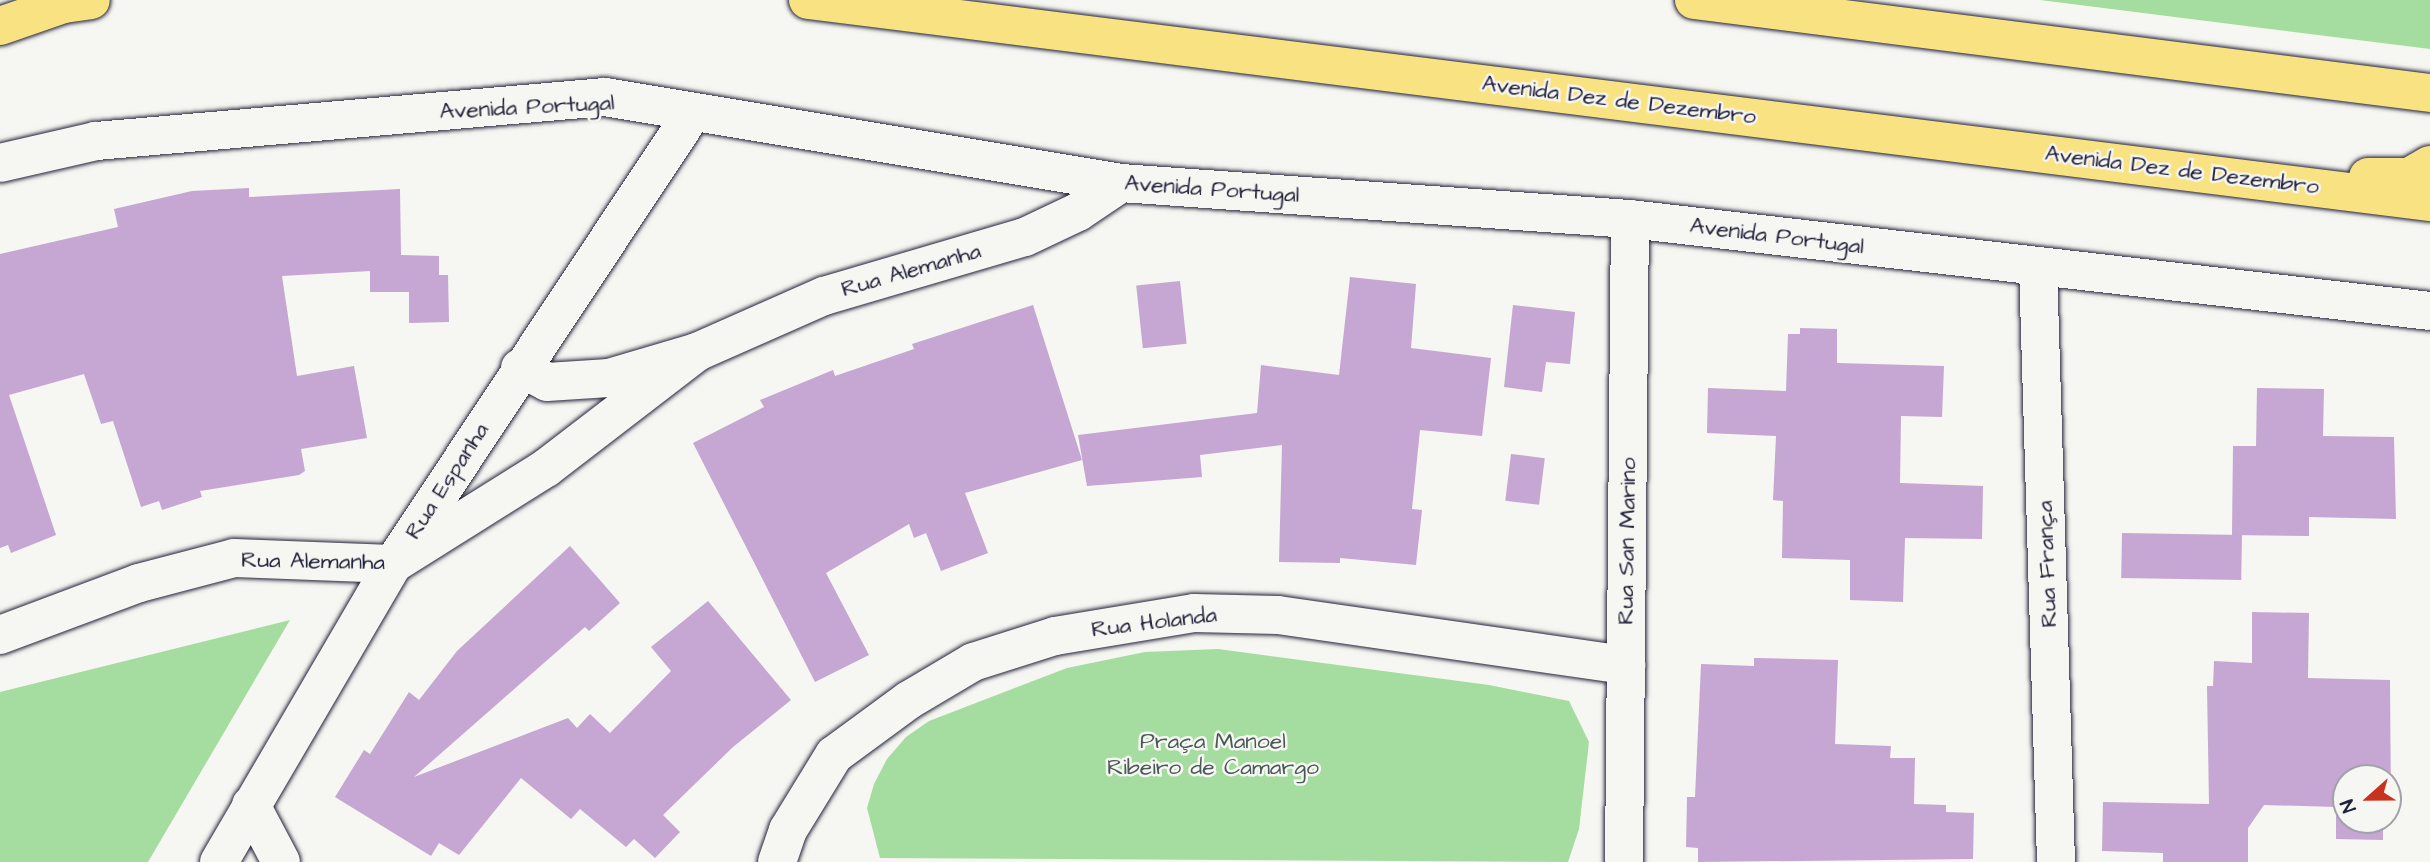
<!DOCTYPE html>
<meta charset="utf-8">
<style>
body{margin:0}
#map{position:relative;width:2430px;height:862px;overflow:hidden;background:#f6f6f2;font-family:"Architects Daughter",sans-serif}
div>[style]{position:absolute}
.green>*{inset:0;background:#a5dc9f}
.building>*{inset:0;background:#c6a6d2;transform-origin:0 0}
.roads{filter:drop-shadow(0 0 2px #22223b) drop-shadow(0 0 2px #22223b)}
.minor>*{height:38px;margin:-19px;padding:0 19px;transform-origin:19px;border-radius:19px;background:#f6f6f2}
.trunk>*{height:38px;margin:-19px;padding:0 19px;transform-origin:19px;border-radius:19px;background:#f8e281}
span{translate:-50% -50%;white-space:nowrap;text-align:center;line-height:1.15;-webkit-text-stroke:5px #f6f6f2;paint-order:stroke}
.street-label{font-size:23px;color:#22223b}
.park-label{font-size:23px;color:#495a59}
.north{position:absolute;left:2332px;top:764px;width:70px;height:70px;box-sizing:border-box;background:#f6f6f2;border:2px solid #a1a1a9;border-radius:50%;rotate:249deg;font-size:19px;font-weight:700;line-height:28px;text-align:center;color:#22223b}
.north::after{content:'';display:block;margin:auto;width:24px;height:32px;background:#c8321e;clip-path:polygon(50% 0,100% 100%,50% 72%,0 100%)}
</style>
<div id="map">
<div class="green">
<i style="clip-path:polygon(2040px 0,2430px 0,2430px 49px)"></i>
<i style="clip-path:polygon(290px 620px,148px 862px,0 862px,0 692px)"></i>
<i style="clip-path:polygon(1218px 649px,1489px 685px,1569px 701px,1589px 742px,1579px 829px,1568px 862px,880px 858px,867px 808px,874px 784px,887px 759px,906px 737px,929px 721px,1067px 668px,1145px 652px)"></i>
</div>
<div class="building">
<i style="clip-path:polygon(249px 188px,249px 197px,400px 189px,401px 255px,439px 256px,439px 275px,448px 275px,449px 322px,409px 323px,409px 292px,370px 292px,370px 271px,282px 276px,297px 376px,354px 366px,367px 438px,301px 449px,305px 471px,299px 475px,200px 491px,202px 497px,162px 510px,159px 501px,141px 507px,113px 421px,101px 424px,84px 374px,9px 395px,56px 535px,11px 553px,8px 545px,0 548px,0 254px,118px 227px,114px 209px,192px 191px)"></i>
<i style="clip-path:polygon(1350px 277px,1416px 284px,1411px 348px,1491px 358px,1482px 436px,1420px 430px,1412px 509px,1422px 510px,1416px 565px,1340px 558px,1340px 563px,1279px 562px,1282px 445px,1200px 455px,1202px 477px,1087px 486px,1078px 435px,1257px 413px,1261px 365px,1339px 375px)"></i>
<i style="left:1180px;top:281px;width:63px;height:44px;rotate:84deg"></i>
<i style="clip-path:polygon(1033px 305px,1082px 460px,965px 493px,988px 553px,941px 571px,926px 533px,914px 538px,909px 524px,826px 573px,869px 655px,815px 682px,693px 443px,764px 407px,760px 400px,833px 370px,835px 376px,914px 349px,912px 344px)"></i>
<i style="clip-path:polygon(1513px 305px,1575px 312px,1570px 364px,1546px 362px,1542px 392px,1504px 387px)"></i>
<i style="clip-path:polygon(1800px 328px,1837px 329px,1837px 363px,1944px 366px,1942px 417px,1901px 416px,1900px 483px,1983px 486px,1982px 539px,1905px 538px,1903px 602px,1850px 600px,1850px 560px,1782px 558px,1783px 501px,1773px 500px,1776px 436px,1707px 433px,1708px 388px,1786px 391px,1788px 334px,1800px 334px)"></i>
<i style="clip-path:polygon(2257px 388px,2324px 389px,2323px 436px,2394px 437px,2396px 519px,2309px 517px,2309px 536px,2232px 535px,2233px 446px,2256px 446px)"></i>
<i style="left:1511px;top:454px;width:34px;height:47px;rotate:7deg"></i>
<i style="left:2122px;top:533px;width:120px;height:45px;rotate:1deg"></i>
<i style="clip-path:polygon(570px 546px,620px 603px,589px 631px,585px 627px,414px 777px,568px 718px,577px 728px,590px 714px,610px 733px,671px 671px,651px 647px,708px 601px,791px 700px,733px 747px,663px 815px,680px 832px,655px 858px,634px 839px,626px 847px,580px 809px,571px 819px,521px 778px,459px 855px,439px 843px,431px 856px,335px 797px,364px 750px,370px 754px,409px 692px,419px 700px,457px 651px)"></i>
<i style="clip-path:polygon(2252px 612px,2309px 613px,2308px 678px,2390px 680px,2391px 809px,2388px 778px,2346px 778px,2346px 820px,2383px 820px,2383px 840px,2336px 839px,2336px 807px,2264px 805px,2248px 828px,2248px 862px,2163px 862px,2163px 853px,2102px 851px,2103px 802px,2209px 804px,2207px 686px,2213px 686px,2214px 661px,2252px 663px)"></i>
<i style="clip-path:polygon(1754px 658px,1838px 660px,1835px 744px,1891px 746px,1890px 758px,1915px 758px,1914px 804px,1946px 805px,1946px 812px,1974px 813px,1973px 859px,1698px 862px,1698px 848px,1686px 847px,1687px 797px,1695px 797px,1701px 664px,1754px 666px)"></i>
</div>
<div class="roads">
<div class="minor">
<i style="left:0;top:163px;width:98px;rotate:-12.9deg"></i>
<i style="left:96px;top:141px;width:511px;rotate:-4.94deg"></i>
<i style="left:605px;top:97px;width:523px;rotate:9.46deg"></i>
<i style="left:1121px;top:183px;width:510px;rotate:4.05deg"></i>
<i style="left:1630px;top:219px;width:805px;rotate:6.56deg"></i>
<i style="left:2038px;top:266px;width:596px;rotate:88.27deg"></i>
<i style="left:520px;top:368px;width:30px;rotate:27deg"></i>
<i style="left:547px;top:382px;width:62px;rotate:-3.7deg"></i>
<i style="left:609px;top:378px;width:92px;rotate:-16.5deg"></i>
<i style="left:697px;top:352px;width:139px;rotate:-23.8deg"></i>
<i style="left:824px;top:296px;width:209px;rotate:-16.4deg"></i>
<i style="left:1025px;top:237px;width:59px;rotate:-25.3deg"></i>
<i style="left:1078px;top:212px;width:52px;rotate:-34deg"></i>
<i style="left:0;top:635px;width:148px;rotate:-20.5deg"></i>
<i style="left:139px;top:583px;width:98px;rotate:-14.7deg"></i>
<i style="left:234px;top:558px;width:159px;rotate:2.2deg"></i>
<i style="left:393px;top:564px;width:181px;rotate:-32.1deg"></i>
<i style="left:546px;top:468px;width:190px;rotate:-37.5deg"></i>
<i style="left:251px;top:805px;width:64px;rotate:62.2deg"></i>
<i style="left:219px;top:862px;width:345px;rotate:-59.7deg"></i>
<i style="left:393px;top:564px;width:542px;rotate:-56.43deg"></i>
<i style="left:777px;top:862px;width:34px;rotate:-71deg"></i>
<i style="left:788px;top:830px;width:88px;rotate:-58.5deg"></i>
<i style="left:834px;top:755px;width:93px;rotate:-36.3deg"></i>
<i style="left:909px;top:700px;width:74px;rotate:-30.7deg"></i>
<i style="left:973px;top:662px;width:86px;rotate:-17.6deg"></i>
<i style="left:1055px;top:636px;width:141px;rotate:-9.4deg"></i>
<i style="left:1194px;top:613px;width:84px;rotate:1.4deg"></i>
<i style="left:1278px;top:615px;width:352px;rotate:8.2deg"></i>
<i style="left:1624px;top:862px;width:643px;rotate:-89.47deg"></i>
</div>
<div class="trunk">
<i style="left:808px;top:0;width:1635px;rotate:7.1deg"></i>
<i style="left:1694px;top:0;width:742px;rotate:7.2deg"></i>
<i style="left:0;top:26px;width:68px;rotate:-19deg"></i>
<i style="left:64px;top:4px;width:27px;rotate:-8deg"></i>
<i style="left:2368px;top:177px;width:41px"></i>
<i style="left:2409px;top:177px;width:24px;rotate:-30deg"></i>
</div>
</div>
<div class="street-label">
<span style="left:1619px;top:100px;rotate:7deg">Avenida Dez de Dezembro</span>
<span style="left:527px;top:107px;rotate:-3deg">Avenida Portugal</span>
<span style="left:2182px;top:170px;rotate:7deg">Avenida Dez de Dezembro</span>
<span style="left:1212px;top:189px;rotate:4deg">Avenida Portugal</span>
<span style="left:1777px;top:236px;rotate:7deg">Avenida Portugal</span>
<span style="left:911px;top:270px;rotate:-16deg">Rua Alemanha</span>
<span style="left:447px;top:481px;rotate:-57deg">Rua Espanha</span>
<span style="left:1627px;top:541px;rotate:-89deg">Rua San Marino</span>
<span style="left:313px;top:561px;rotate:1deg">Rua Alemanha</span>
<span style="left:2047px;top:564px;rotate:-92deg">Rua França</span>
<span style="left:1154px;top:622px;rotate:-7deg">Rua Holanda</span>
</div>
<div class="park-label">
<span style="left:1213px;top:754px">Praça Manoel<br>Ribeiro de Camargo</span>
</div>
<div class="north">N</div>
</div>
